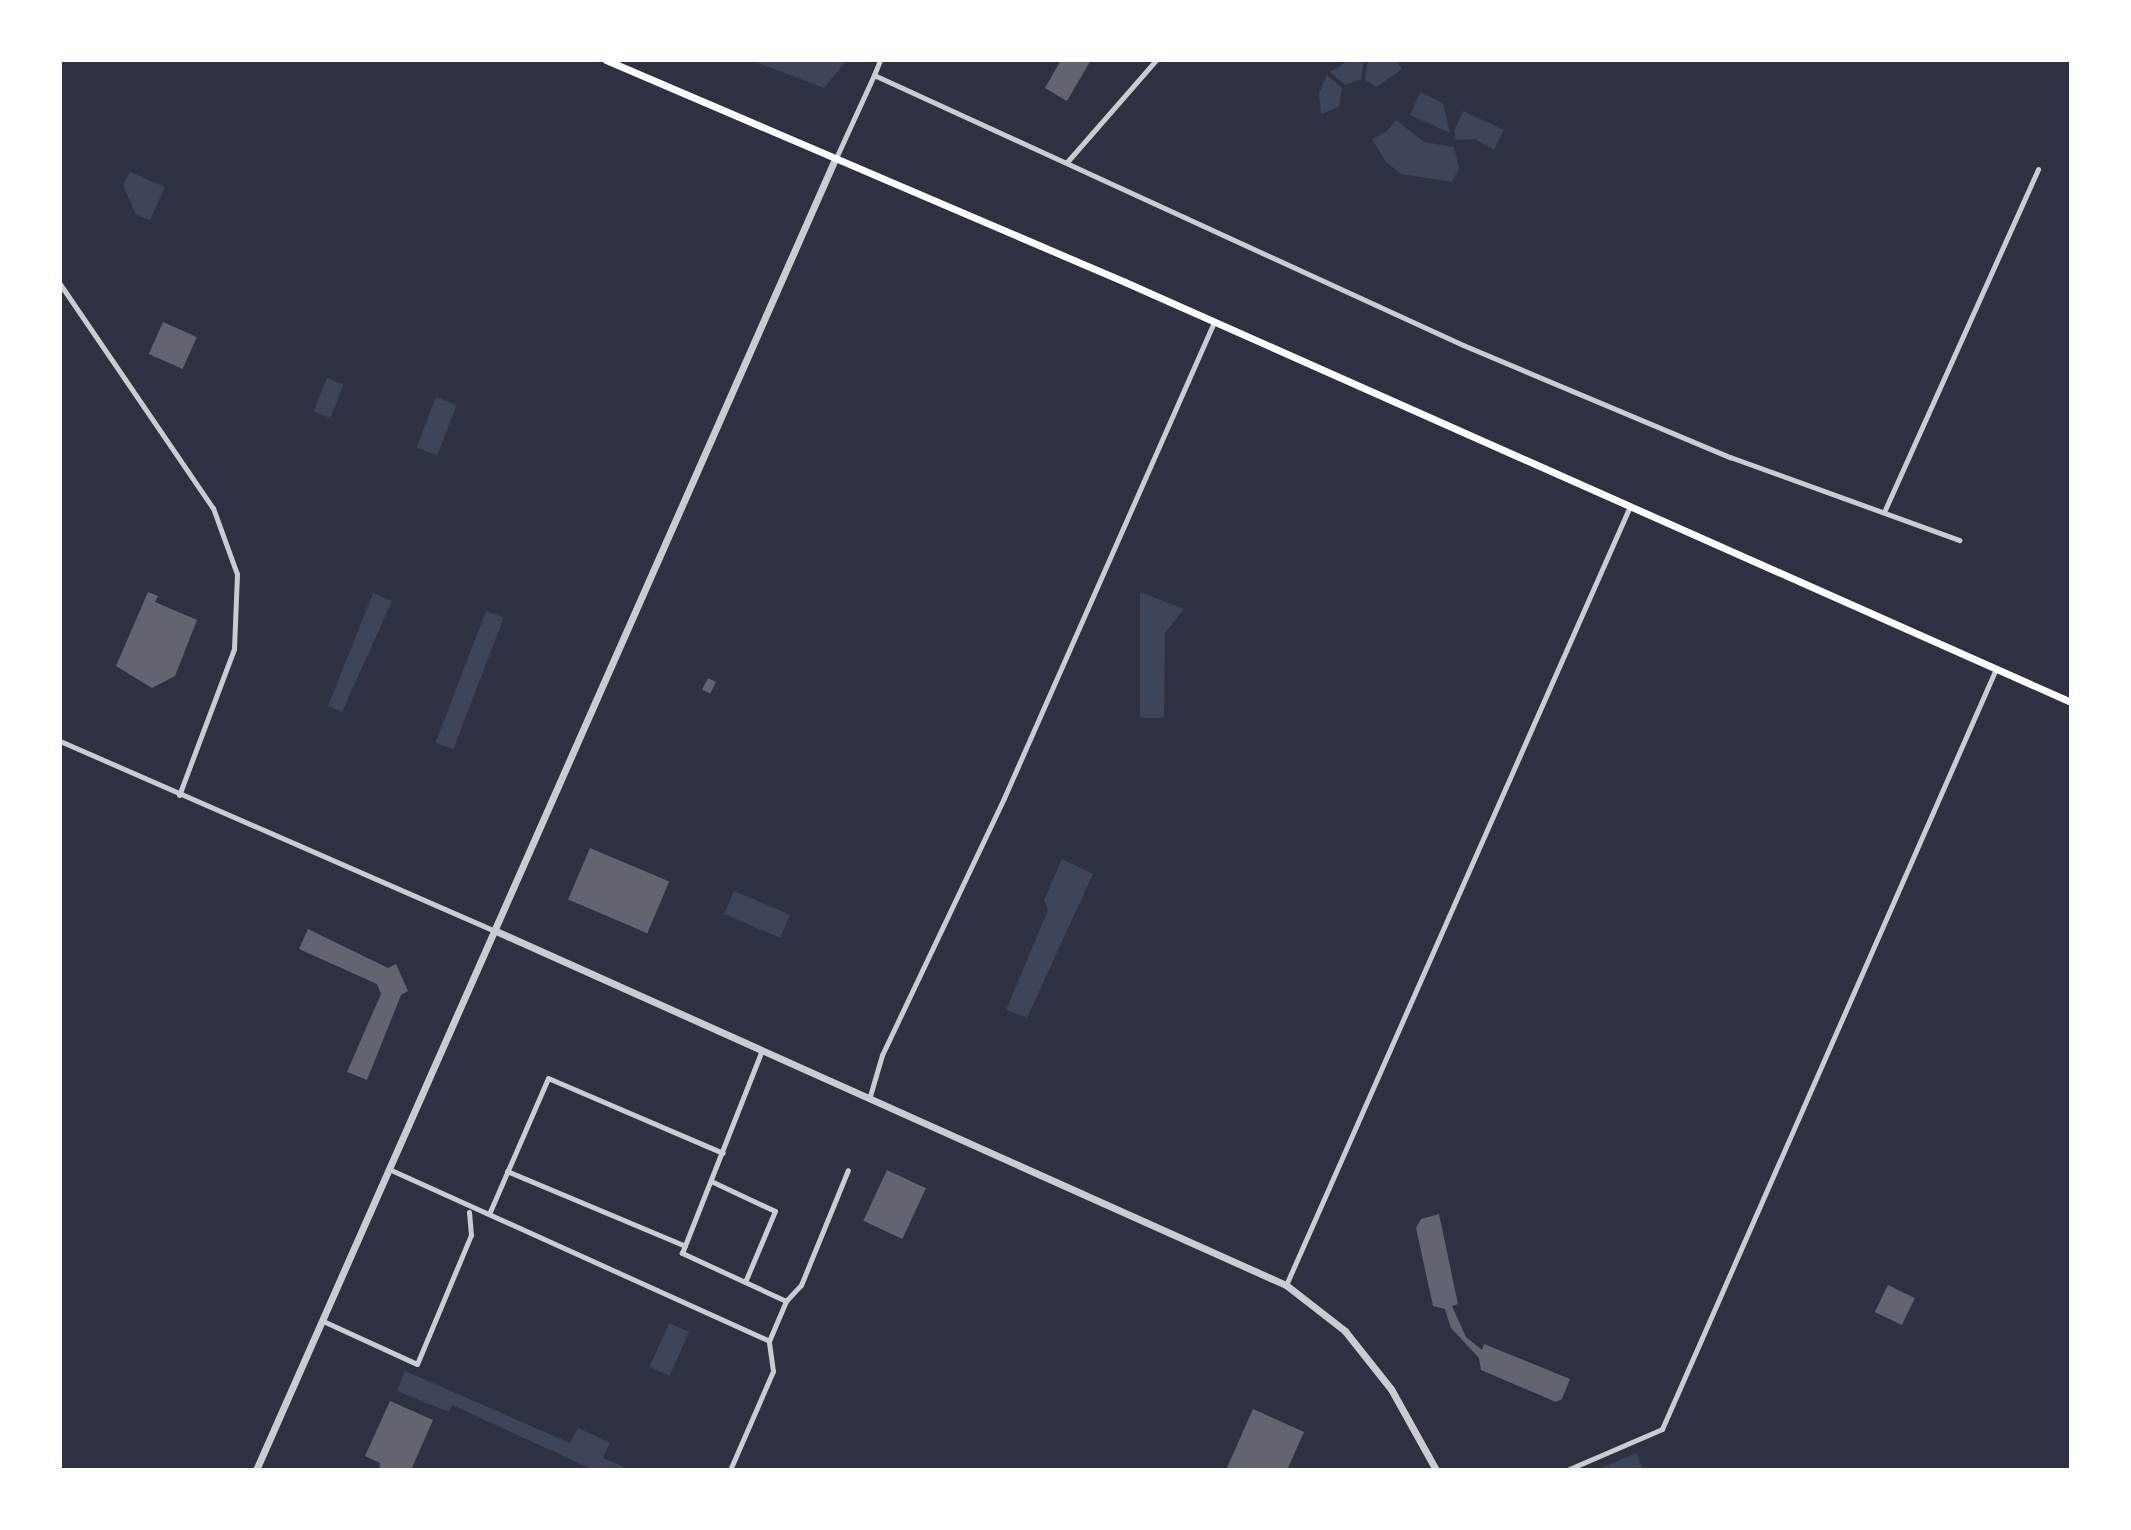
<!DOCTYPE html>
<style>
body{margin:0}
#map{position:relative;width:2131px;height:1530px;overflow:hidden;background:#2d3142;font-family:Montserrat,sans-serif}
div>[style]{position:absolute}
.green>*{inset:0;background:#3c4559;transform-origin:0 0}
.building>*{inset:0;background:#626471;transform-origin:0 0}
.minor>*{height:5px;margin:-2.5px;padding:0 2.5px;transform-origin:2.5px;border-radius:2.5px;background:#caccd0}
.tertiary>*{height:7px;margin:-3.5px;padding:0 3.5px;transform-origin:3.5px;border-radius:3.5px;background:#caccd0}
.secondary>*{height:7px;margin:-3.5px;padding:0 3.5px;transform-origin:3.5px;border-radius:3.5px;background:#fff}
span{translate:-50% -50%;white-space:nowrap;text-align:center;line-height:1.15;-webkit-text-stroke:7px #fff;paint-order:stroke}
.frame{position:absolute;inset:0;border:62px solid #fff;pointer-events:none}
</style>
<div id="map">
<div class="green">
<i style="clip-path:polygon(750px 60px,847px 60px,824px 88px)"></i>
<i style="clip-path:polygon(1364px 60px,1361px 79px,1345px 85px,1330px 72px,1348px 61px)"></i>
<i style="clip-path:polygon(1368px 60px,1396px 60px,1402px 69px,1377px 87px,1365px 80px)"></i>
<i style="clip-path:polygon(1327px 75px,1342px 88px,1339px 107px,1321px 114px,1319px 93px)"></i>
<i style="clip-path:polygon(1420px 92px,1443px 103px,1450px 133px,1410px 115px)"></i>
<i style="clip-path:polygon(1463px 111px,1504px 130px,1494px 150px,1475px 139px,1456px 140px,1454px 131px)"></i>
<i style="clip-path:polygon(1396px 120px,1424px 142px,1454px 147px,1459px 168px,1452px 182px,1401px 174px,1386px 162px,1372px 139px,1386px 132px)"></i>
<i style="clip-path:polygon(130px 172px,165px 187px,150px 220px,136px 215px,123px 185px)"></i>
<i style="left:327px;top:378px;width:18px;height:36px;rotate:22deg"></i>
<i style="left:436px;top:397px;width:22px;height:54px;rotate:21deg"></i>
<i style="clip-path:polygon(1140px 592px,1184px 609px,1165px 633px,1164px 718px,1140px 718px)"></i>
<i style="clip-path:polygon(373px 593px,392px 601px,342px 712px,328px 706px)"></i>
<i style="left:486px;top:611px;width:19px;height:141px;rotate:21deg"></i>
<i style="clip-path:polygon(1062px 859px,1093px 874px,1027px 1018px,1006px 1010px,1048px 910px,1044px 900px)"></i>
<i style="left:734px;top:891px;width:61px;height:25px;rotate:23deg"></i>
<i style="left:669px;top:1323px;width:22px;height:48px;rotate:24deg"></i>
<i style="clip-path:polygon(405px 1371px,570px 1443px,578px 1428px,610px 1443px,603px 1458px,631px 1470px,594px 1470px,452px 1405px,449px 1412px,397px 1391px)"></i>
<i style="clip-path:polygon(1637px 1453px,1643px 1470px,1596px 1470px)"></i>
</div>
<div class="building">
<i style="clip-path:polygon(1061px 60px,1091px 60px,1067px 101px,1045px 88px)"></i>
<i style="left:163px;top:322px;width:37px;height:35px;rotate:24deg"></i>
<i style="clip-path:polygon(148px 592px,158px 596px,155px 602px,197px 620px,175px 676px,152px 688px,116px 666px)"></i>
<i style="left:708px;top:678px;width:9px;height:13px;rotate:27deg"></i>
<i style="left:590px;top:848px;width:86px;height:56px;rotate:23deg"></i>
<i style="clip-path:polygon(308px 929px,388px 968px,396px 964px,408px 991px,401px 995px,367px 1080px,347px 1072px,381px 994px,377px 984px,299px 949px)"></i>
<i style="left:887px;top:1170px;width:43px;height:56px;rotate:25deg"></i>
<i style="clip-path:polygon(1439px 1214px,1458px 1304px,1452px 1306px,1466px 1337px,1482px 1350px,1484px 1344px,1570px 1379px,1562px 1399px,1556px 1402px,1481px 1370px,1479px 1358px,1451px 1328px,1445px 1309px,1433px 1306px,1416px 1228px,1421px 1219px)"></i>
<i style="left:1888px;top:1285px;width:30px;height:30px;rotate:26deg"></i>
<i style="clip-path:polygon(390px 1401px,433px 1420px,411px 1470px,379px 1470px,380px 1463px,365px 1456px)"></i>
<i style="clip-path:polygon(1253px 1409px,1304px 1432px,1287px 1470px,1226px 1470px)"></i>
</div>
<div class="minor">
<i style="left:874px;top:75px;width:16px;rotate:-68deg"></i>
<i style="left:836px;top:158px;width:91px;rotate:-65.4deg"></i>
<i style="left:874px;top:75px;width:648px;rotate:24.63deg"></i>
<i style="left:1463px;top:345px;width:290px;rotate:22.8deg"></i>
<i style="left:1730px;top:457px;width:244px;rotate:19.9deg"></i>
<i style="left:1067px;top:162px;width:135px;rotate:-48.9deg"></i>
<i style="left:60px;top:284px;width:271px;rotate:55.7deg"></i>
<i style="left:213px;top:508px;width:70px;rotate:70deg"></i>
<i style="left:237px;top:574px;width:75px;rotate:92.3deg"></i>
<i style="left:234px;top:649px;width:156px;rotate:110.6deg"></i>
<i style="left:1884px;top:512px;width:376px;rotate:-65.8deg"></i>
<i style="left:60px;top:741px;width:475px;rotate:23.6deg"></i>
<i style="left:870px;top:1096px;width:43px;rotate:-73.7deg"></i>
<i style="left:882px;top:1055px;width:284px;rotate:-64.6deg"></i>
<i style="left:1004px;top:798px;width:520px;rotate:-66.19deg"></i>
<i style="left:391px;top:1170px;width:415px;rotate:24.3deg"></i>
<i style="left:507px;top:1171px;width:193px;rotate:22.8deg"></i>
<i style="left:713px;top:1182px;width:68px;rotate:25.1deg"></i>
<i style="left:775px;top:1211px;width:77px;rotate:112.9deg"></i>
<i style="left:489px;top:1214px;width:148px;rotate:-66.5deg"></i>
<i style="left:548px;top:1078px;width:190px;rotate:23.2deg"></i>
<i style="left:1286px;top:1285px;width:852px;rotate:-66.17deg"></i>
<i style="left:786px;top:1301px;width:22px;rotate:-47deg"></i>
<i style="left:801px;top:1285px;width:124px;rotate:-67.8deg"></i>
<i style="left:323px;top:1321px;width:103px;rotate:24.6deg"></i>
<i style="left:417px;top:1364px;width:140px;rotate:-67.3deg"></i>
<i style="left:471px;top:1235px;width:23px;rotate:-95deg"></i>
<i style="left:730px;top:1470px;width:108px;rotate:-66.5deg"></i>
<i style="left:773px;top:1371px;width:30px;rotate:-98deg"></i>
<i style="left:769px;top:1341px;width:43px;rotate:-67deg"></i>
<i style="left:786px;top:1301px;width:115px;rotate:-155.2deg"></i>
<i style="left:682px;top:1253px;width:218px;rotate:-68.5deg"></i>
<i style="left:1567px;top:1470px;width:103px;rotate:-23.3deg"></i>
<i style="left:1662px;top:1429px;width:830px;rotate:-66.28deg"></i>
</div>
<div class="tertiary">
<i style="left:496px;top:931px;width:866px;rotate:24.14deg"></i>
<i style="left:1286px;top:1285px;width:75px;rotate:37.9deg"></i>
<i style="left:1345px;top:1331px;width:74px;rotate:51.6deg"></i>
<i style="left:1391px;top:1389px;width:93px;rotate:60.9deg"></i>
<i style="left:256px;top:1470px;width:1433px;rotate:-66.17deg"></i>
</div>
<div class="secondary">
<i style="left:606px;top:60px;width:564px;rotate:23.16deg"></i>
<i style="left:1125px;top:282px;width:1035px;rotate:23.94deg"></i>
</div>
<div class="frame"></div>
</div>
